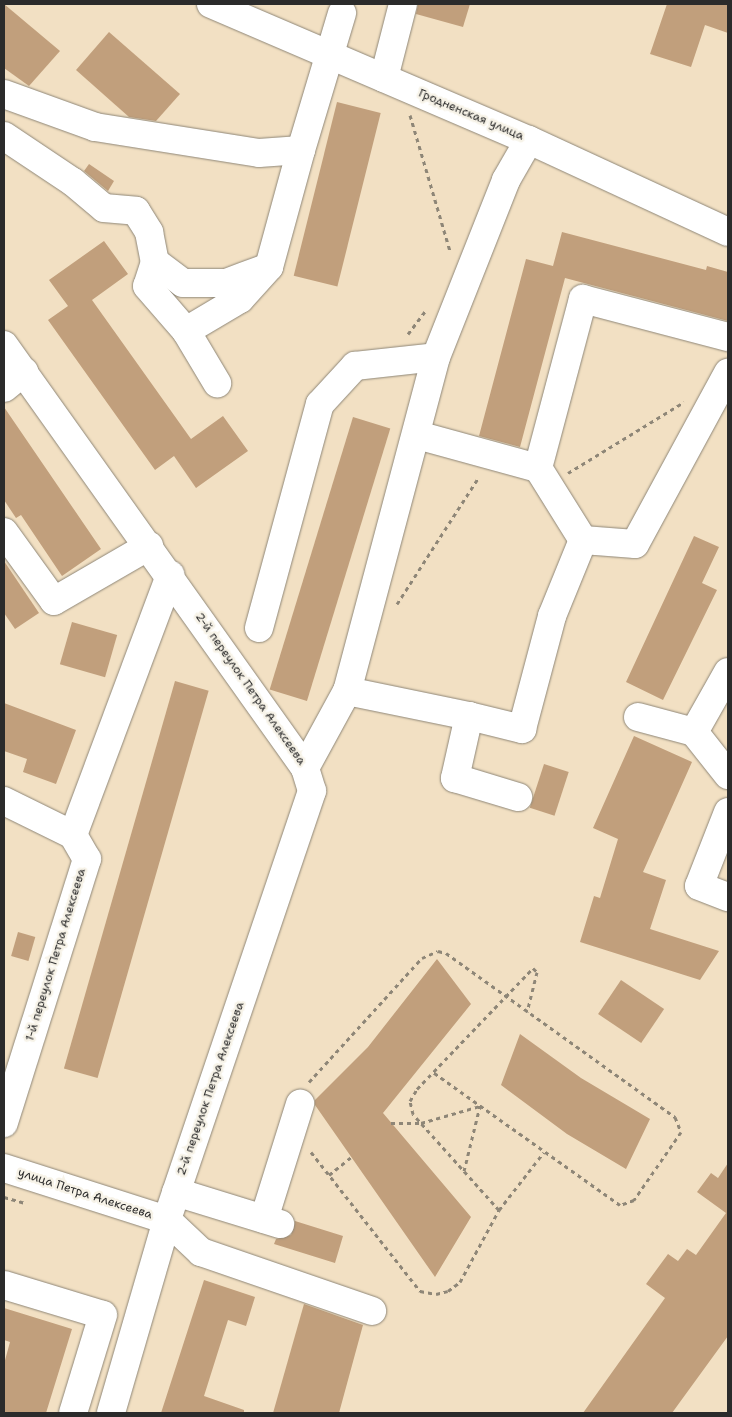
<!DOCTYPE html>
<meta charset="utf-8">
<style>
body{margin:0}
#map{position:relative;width:732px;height:1417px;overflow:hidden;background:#f2e0c3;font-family:"Shantell Sans",sans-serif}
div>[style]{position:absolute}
.building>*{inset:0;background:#c19f7c;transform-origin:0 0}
.path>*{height:3px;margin-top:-1.5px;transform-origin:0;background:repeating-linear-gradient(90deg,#8e8677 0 4px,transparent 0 8px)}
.roads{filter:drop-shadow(0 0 1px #8e8677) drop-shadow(0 0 1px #8e8677)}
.minor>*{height:28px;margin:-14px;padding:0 14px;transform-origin:14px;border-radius:14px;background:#fff}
span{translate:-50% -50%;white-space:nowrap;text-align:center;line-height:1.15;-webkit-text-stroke:5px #f7f3e8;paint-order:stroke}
.street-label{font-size:12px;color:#2b2b2b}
.frame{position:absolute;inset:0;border:5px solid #2b2b2b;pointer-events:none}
</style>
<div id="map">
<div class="building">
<i style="clip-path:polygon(4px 4px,60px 51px,29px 86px,4px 68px)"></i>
<i style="clip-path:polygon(418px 4px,470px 4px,463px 27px,416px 14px)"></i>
<i style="clip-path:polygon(667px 4px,728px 4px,728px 33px,705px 25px,691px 67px,650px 54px)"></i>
<i style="clip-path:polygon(109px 32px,180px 94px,156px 121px,129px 117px,76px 70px)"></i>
<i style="left:337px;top:102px;width:45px;height:179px;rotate:14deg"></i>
<i style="clip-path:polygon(89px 164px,114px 181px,108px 191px,84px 171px)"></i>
<i style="clip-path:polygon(562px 232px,706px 270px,707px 266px,728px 272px,728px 321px,565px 278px,520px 447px,479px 436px,526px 259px,553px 266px)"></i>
<i style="clip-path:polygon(104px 241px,128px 274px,92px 300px,191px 439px,223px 416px,248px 451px,196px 488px,174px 456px,155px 470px,48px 320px,68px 306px,49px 280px)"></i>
<i style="clip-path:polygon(4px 407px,101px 549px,62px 576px,21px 515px,16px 518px,4px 500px)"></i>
<i style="left:353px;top:417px;width:39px;height:285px;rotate:17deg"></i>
<i style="clip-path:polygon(694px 536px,719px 547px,702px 583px,717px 590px,663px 700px,626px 682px)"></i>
<i style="clip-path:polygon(4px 561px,39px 613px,15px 629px,4px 613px)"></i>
<i style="left:72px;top:622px;width:47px;height:44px;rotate:16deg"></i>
<i style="left:175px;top:681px;width:35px;height:403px;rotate:16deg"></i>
<i style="clip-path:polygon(4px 703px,76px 730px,56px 784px,23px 772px,27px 759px,4px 751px)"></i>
<i style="clip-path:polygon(634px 736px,692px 762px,643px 872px,666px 880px,650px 929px,719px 951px,700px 980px,580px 942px,594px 896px,600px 898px,618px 839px,593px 828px)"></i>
<i style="left:544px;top:764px;width:26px;height:46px;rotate:18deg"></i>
<i style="left:18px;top:932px;width:18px;height:25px;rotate:16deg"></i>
<i style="clip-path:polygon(437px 959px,471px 1004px,383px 1113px,471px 1217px,435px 1277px,315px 1105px,315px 1100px,368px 1047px)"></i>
<i style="left:621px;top:980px;width:52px;height:41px;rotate:34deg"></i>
<i style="clip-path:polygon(520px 1034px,581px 1078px,650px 1119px,626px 1169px,567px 1134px,501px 1085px)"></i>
<i style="clip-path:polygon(728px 1163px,728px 1336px,672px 1413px,583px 1413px,665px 1298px,646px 1284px,668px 1254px,678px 1261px,687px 1249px,696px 1255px,726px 1213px,697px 1192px,711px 1173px,718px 1178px)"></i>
<i style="clip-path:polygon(295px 1221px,343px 1236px,335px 1263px,274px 1244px,276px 1239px,291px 1235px)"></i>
<i style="clip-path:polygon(204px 1280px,255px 1297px,246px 1326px,228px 1320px,204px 1396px,244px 1410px,244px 1413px,161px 1413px)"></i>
<i style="clip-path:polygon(304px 1304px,363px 1325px,339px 1413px,273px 1413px)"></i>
<i style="clip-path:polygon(4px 1308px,72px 1329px,46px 1413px,4px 1413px,4px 1364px,10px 1342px,4px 1340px)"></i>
</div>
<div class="path">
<i style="left:410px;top:115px;width:142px;rotate:73.6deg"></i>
<i style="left:408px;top:334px;width:31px;rotate:-53deg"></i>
<i style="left:568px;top:473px;width:136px;rotate:-31.5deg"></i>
<i style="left:397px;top:604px;width:151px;rotate:-57.2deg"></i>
<i style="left:309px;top:1082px;width:168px;rotate:-47.7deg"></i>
<i style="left:422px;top:958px;width:17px;rotate:-24deg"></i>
<i style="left:438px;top:951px;width:8px;rotate:14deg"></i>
<i style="left:446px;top:953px;width:282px;rotate:35.6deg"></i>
<i style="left:675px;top:1117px;width:16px;rotate:68deg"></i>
<i style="left:681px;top:1132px;width:83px;rotate:124.7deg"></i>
<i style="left:634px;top:1200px;width:15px;rotate:160deg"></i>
<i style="left:620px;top:1205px;width:229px;rotate:-144.6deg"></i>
<i style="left:391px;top:1123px;width:30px"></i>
<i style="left:421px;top:1123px;width:61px;rotate:-16.1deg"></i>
<i style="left:311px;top:1152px;width:177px;rotate:51.9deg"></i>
<i style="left:420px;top:1291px;width:16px;rotate:11deg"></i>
<i style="left:436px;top:1294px;width:12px;rotate:-14deg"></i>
<i style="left:448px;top:1291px;width:15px;rotate:-37deg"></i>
<i style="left:460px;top:1282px;width:82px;rotate:-61.6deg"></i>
<i style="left:499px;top:1210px;width:129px;rotate:-131.9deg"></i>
<i style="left:413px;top:1114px;width:13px;rotate:-103deg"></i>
<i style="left:410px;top:1101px;width:14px;rotate:-60deg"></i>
<i style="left:417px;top:1089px;width:168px;rotate:-46.2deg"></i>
<i style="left:533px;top:968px;width:6px;rotate:45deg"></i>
<i style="left:537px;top:972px;width:41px;rotate:104deg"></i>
<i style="left:464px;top:1171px;width:67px;rotate:-76.2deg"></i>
<i style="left:329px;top:1175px;width:28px;rotate:-39deg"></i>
<i style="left:4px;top:1197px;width:22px;rotate:16deg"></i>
<i style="left:499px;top:1210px;width:73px;rotate:-52.2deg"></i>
</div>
<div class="roads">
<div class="minor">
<i style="left:211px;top:4px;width:346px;rotate:23.2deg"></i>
<i style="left:529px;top:140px;width:219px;rotate:24.8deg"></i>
<i style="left:384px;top:78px;width:76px;rotate:-75.6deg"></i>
<i style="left:4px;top:94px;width:97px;rotate:19.9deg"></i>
<i style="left:95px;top:127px;width:166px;rotate:9deg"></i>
<i style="left:259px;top:153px;width:42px;rotate:-4.1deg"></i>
<i style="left:301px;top:150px;width:121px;rotate:105.3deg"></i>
<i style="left:4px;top:136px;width:83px;rotate:33.7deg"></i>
<i style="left:73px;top:182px;width:40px;rotate:40deg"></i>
<i style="left:104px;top:208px;width:32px;rotate:5deg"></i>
<i style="left:136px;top:211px;width:25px;rotate:58deg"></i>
<i style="left:149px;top:232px;width:31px;rotate:79deg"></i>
<i style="left:155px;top:262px;width:25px;rotate:108deg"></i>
<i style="left:147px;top:286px;width:60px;rotate:49.1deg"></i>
<i style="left:186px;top:331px;width:63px;rotate:-30.7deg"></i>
<i style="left:240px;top:299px;width:43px;rotate:-47.8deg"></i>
<i style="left:269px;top:267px;width:46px;rotate:159.6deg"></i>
<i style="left:226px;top:283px;width:43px;rotate:180deg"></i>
<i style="left:183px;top:283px;width:35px;rotate:-143deg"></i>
<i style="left:301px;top:150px;width:143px;rotate:-73.3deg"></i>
<i style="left:186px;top:331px;width:61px;rotate:59.2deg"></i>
<i style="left:4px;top:345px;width:519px;rotate:54.56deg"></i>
<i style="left:305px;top:768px;width:24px;rotate:73deg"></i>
<i style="left:312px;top:791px;width:453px;rotate:108.7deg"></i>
<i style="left:167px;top:1220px;width:201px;rotate:106.2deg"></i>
<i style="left:436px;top:357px;width:346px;rotate:104.9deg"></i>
<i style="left:347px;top:691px;width:125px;rotate:11.6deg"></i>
<i style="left:469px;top:716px;width:64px;rotate:102.7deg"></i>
<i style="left:455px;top:778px;width:66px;rotate:16.8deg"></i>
<i style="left:4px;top:388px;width:26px;rotate:-39deg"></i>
<i style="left:417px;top:435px;width:125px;rotate:15.3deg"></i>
<i style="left:538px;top:468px;width:175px;rotate:-75.1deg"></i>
<i style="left:583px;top:299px;width:150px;rotate:14.7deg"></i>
<i style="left:4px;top:532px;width:85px;rotate:54.1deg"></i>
<i style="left:54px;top:601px;width:110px;rotate:-30.1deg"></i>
<i style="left:583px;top:540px;width:52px;rotate:4.4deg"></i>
<i style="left:635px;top:544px;width:195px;rotate:-61.5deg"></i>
<i style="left:259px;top:628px;width:232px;rotate:-74.8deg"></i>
<i style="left:320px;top:404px;width:52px;rotate:-47.4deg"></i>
<i style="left:355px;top:366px;width:81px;rotate:-6.3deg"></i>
<i style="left:436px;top:357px;width:190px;rotate:-68.4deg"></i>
<i style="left:506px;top:180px;width:46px;rotate:-60.1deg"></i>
<i style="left:728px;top:672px;width:69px;rotate:119.5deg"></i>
<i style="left:694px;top:732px;width:55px;rotate:51.7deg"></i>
<i style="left:469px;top:716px;width:55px;rotate:13.8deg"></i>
<i style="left:522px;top:729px;width:117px;rotate:-75.1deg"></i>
<i style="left:552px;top:616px;width:82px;rotate:-67.8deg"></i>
<i style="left:583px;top:540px;width:85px;rotate:-122deg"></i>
<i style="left:638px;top:717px;width:58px;rotate:15deg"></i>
<i style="left:305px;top:768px;width:88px;rotate:-61.4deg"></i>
<i style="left:4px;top:801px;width:77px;rotate:26.2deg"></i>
<i style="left:73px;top:835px;width:28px;rotate:60deg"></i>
<i style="left:87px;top:859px;width:277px;rotate:107.5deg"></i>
<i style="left:728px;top:812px;width:79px;rotate:111.4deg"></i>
<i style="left:699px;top:886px;width:31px;rotate:21deg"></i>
<i style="left:73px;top:835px;width:278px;rotate:-69.5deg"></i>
<i style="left:4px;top:1168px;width:171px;rotate:17.7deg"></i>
<i style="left:167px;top:1220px;width:47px;rotate:43.3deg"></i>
<i style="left:201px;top:1252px;width:181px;rotate:19deg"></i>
<i style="left:176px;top:1192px;width:109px;rotate:17.1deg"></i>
<i style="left:264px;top:1219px;width:121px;rotate:-72.6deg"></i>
<i style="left:4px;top:1285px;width:103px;rotate:16.9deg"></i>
<i style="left:103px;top:1315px;width:102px;rotate:107deg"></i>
</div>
</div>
<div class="street-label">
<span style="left:471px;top:115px;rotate:23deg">Гродненская улица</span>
<span style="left:250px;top:689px;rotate:55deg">2-й переулок Петра Алексеева</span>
<span style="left:56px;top:955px;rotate:-73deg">1-й переулок Петра Алексеева</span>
<span style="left:211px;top:1089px;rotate:-71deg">2-й переулок Петра Алексеева</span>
<span style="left:85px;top:1194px;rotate:18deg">улица Петра Алексеева</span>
</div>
<div class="frame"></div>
</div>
